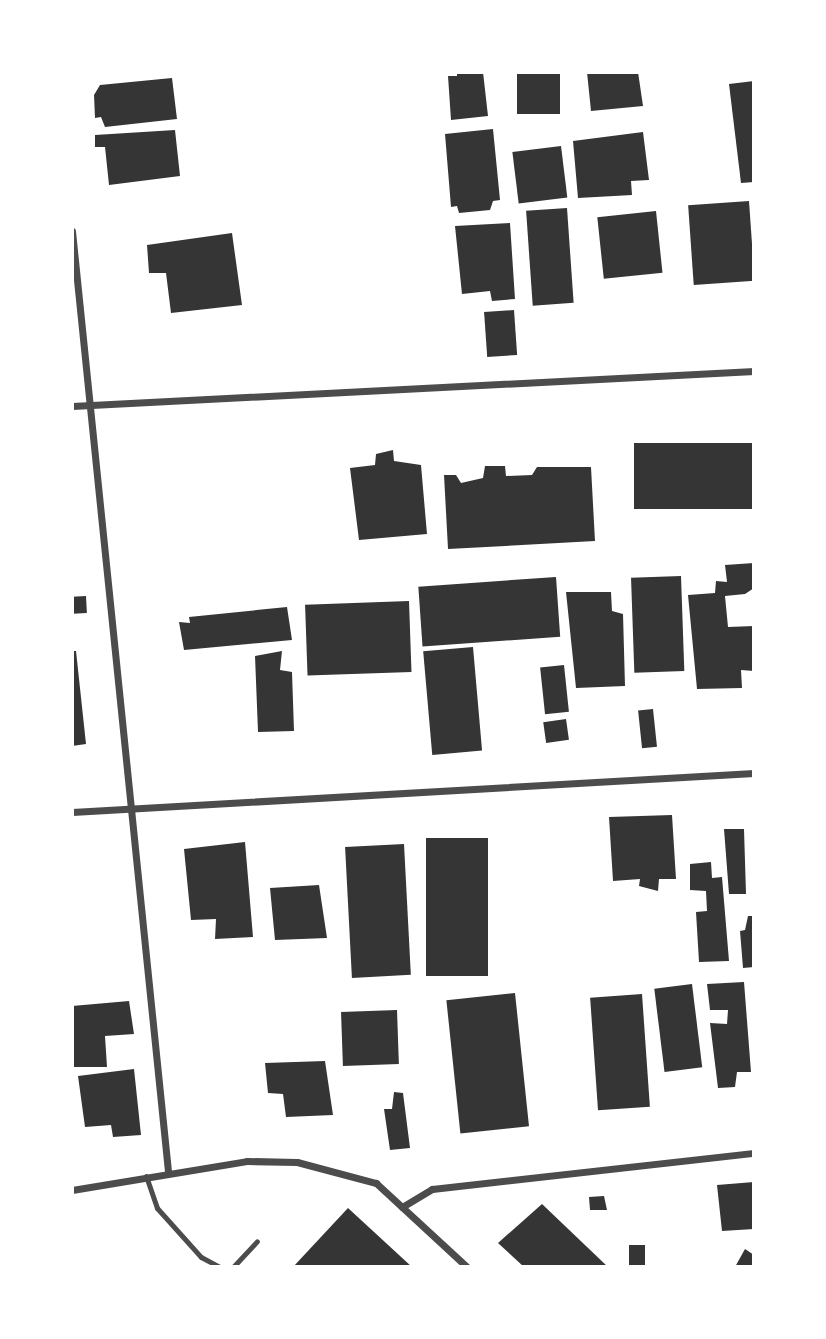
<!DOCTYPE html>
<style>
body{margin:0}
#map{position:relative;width:826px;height:1339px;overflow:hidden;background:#fff;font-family:"Varela Round",sans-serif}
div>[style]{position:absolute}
.building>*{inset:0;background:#353535;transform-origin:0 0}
.service>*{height:5px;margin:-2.5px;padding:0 2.5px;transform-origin:2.5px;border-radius:2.5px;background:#4c4c4c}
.minor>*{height:7px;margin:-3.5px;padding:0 3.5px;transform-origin:3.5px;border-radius:3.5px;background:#4c4c4c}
span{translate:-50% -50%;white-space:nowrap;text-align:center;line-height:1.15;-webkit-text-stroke:7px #fff;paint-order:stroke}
.frame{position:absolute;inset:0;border:74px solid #fff;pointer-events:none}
</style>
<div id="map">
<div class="building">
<i style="clip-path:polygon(457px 72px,483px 72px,488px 116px,451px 120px,448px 76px,457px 76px)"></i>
<i style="left:517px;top:72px;width:43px;height:42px"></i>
<i style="clip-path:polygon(587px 72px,638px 72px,643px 106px,591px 111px)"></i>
<i style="clip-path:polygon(172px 78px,177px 119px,105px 127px,101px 117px,95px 118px,94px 95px,100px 85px)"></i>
<i style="clip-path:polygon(754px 81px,754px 182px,741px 183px,729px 84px)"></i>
<i style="clip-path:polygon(493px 129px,500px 200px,493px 201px,490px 210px,459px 213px,457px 206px,451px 207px,445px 134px)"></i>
<i style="clip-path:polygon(175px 130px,180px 176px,109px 185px,105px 147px,95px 147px,95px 135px)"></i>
<i style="clip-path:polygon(643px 132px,649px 180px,631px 181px,632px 195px,578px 198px,573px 141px)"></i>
<i style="left:561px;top:146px;width:52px;height:49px;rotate:83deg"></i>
<i style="left:749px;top:201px;width:80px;height:61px;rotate:86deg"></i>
<i style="left:567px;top:208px;width:95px;height:41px;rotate:86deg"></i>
<i style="left:656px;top:211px;width:62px;height:59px;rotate:84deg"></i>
<i style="clip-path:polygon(510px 223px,515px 299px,492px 301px,490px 291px,462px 294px,455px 226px)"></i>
<i style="clip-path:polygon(232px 233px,242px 305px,171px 313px,166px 273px,149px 273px,147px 245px)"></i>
<i style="left:514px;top:310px;width:45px;height:30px;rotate:86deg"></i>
<i style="left:754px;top:443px;width:66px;height:120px;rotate:90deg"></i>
<i style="clip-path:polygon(393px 450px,394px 461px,421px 465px,427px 534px,359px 540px,350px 468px,375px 465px,376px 454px)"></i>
<i style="clip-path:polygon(485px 466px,505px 466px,506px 476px,532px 475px,537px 467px,591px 467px,595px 541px,448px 549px,444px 475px,456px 475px,461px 483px,483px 478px)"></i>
<i style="clip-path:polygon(754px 563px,754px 588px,745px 594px,725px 596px,728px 627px,754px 626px,754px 671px,741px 670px,742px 688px,697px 689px,688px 595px,715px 593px,716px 581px,727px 582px,725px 565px)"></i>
<i style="left:681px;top:576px;width:95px;height:50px;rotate:88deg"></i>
<i style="left:556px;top:577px;width:60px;height:138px;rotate:86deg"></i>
<i style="clip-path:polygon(566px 592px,611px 592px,612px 611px,623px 614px,625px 686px,576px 688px)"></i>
<i style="left:86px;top:596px;width:17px;height:14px;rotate:87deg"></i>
<i style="left:409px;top:601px;width:71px;height:104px;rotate:88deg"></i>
<i style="clip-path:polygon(287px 607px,292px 640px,184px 650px,179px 622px,190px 623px,189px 617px)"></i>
<i style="left:473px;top:647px;width:104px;height:50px;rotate:85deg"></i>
<i style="clip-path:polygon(72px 651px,76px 651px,86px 744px,72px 746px)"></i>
<i style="clip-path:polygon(282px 651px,280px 670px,292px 672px,294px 731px,258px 732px,255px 656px)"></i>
<i style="left:564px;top:665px;width:47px;height:24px;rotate:84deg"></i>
<i style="left:653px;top:709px;width:38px;height:15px;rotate:84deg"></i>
<i style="left:566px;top:719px;width:21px;height:23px;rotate:82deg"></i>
<i style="clip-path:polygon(672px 815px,676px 879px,659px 879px,658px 891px,639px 886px,640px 879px,613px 881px,609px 817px)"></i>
<i style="clip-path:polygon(724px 829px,744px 829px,746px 894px,729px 894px)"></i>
<i style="left:426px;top:838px;width:62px;height:138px"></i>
<i style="clip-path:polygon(245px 842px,253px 937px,215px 939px,216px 919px,191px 920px,184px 849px)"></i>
<i style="left:404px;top:844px;width:131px;height:59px;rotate:87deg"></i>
<i style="clip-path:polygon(711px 862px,712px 878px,722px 877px,729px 961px,699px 962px,696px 912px,707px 911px,706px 891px,690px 890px,690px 864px)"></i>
<i style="clip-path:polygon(319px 885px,327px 938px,275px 940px,270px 888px)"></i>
<i style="clip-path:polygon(748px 916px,754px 916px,754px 967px,743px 968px,740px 931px,745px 930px)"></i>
<i style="clip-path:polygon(744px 982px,751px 1072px,737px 1072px,735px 1087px,718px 1088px,710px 1023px,727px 1024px,728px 1010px,710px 1010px,707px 984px)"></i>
<i style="left:692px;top:984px;width:84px;height:38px;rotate:83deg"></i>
<i style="left:515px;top:993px;width:134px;height:69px;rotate:84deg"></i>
<i style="left:642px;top:994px;width:113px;height:52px;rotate:86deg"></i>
<i style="clip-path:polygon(129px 1001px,134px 1034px,105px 1036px,107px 1067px,72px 1067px,72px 1006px)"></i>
<i style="left:397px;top:1010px;width:54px;height:56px;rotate:88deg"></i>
<i style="clip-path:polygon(325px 1061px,333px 1115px,286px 1117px,283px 1094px,268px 1093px,265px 1063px)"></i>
<i style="clip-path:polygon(134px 1069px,141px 1135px,113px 1137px,111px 1125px,85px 1127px,78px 1076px)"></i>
<i style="clip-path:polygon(394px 1092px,403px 1093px,410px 1148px,390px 1150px,384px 1109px,392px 1109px)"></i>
<i style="clip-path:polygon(754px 1182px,754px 1229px,722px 1231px,717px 1185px)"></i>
<i style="clip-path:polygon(604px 1196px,607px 1210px,590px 1210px,589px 1197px)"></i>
<i style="clip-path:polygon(542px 1204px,608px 1267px,524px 1267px,498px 1243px)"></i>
<i style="clip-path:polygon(348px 1208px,412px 1267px,293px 1267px)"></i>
<i style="left:629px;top:1245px;width:16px;height:20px"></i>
<i style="clip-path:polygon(745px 1249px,754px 1255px,754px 1267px,735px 1267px)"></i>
</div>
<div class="service">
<i style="left:146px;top:1176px;width:34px;rotate:71deg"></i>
<i style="left:157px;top:1208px;width:66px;rotate:48.1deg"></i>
<i style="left:201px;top:1257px;width:21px;rotate:28deg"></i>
<i style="left:233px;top:1267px;width:35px;rotate:-47deg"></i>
</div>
<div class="minor">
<i style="left:72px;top:231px;width:946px;rotate:84.17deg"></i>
<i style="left:72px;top:406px;width:683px;rotate:-2.94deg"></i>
<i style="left:72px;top:812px;width:683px;rotate:-3.27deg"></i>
<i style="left:72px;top:1190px;width:177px;rotate:-9.4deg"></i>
<i style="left:247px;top:1161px;width:50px;rotate:1.1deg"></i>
<i style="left:297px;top:1162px;width:82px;rotate:14.9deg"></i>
<i style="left:376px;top:1183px;width:124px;rotate:42.7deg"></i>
<i style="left:402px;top:1207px;width:35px;rotate:-31deg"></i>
<i style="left:432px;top:1189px;width:324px;rotate:-6.4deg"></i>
</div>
<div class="frame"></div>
</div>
